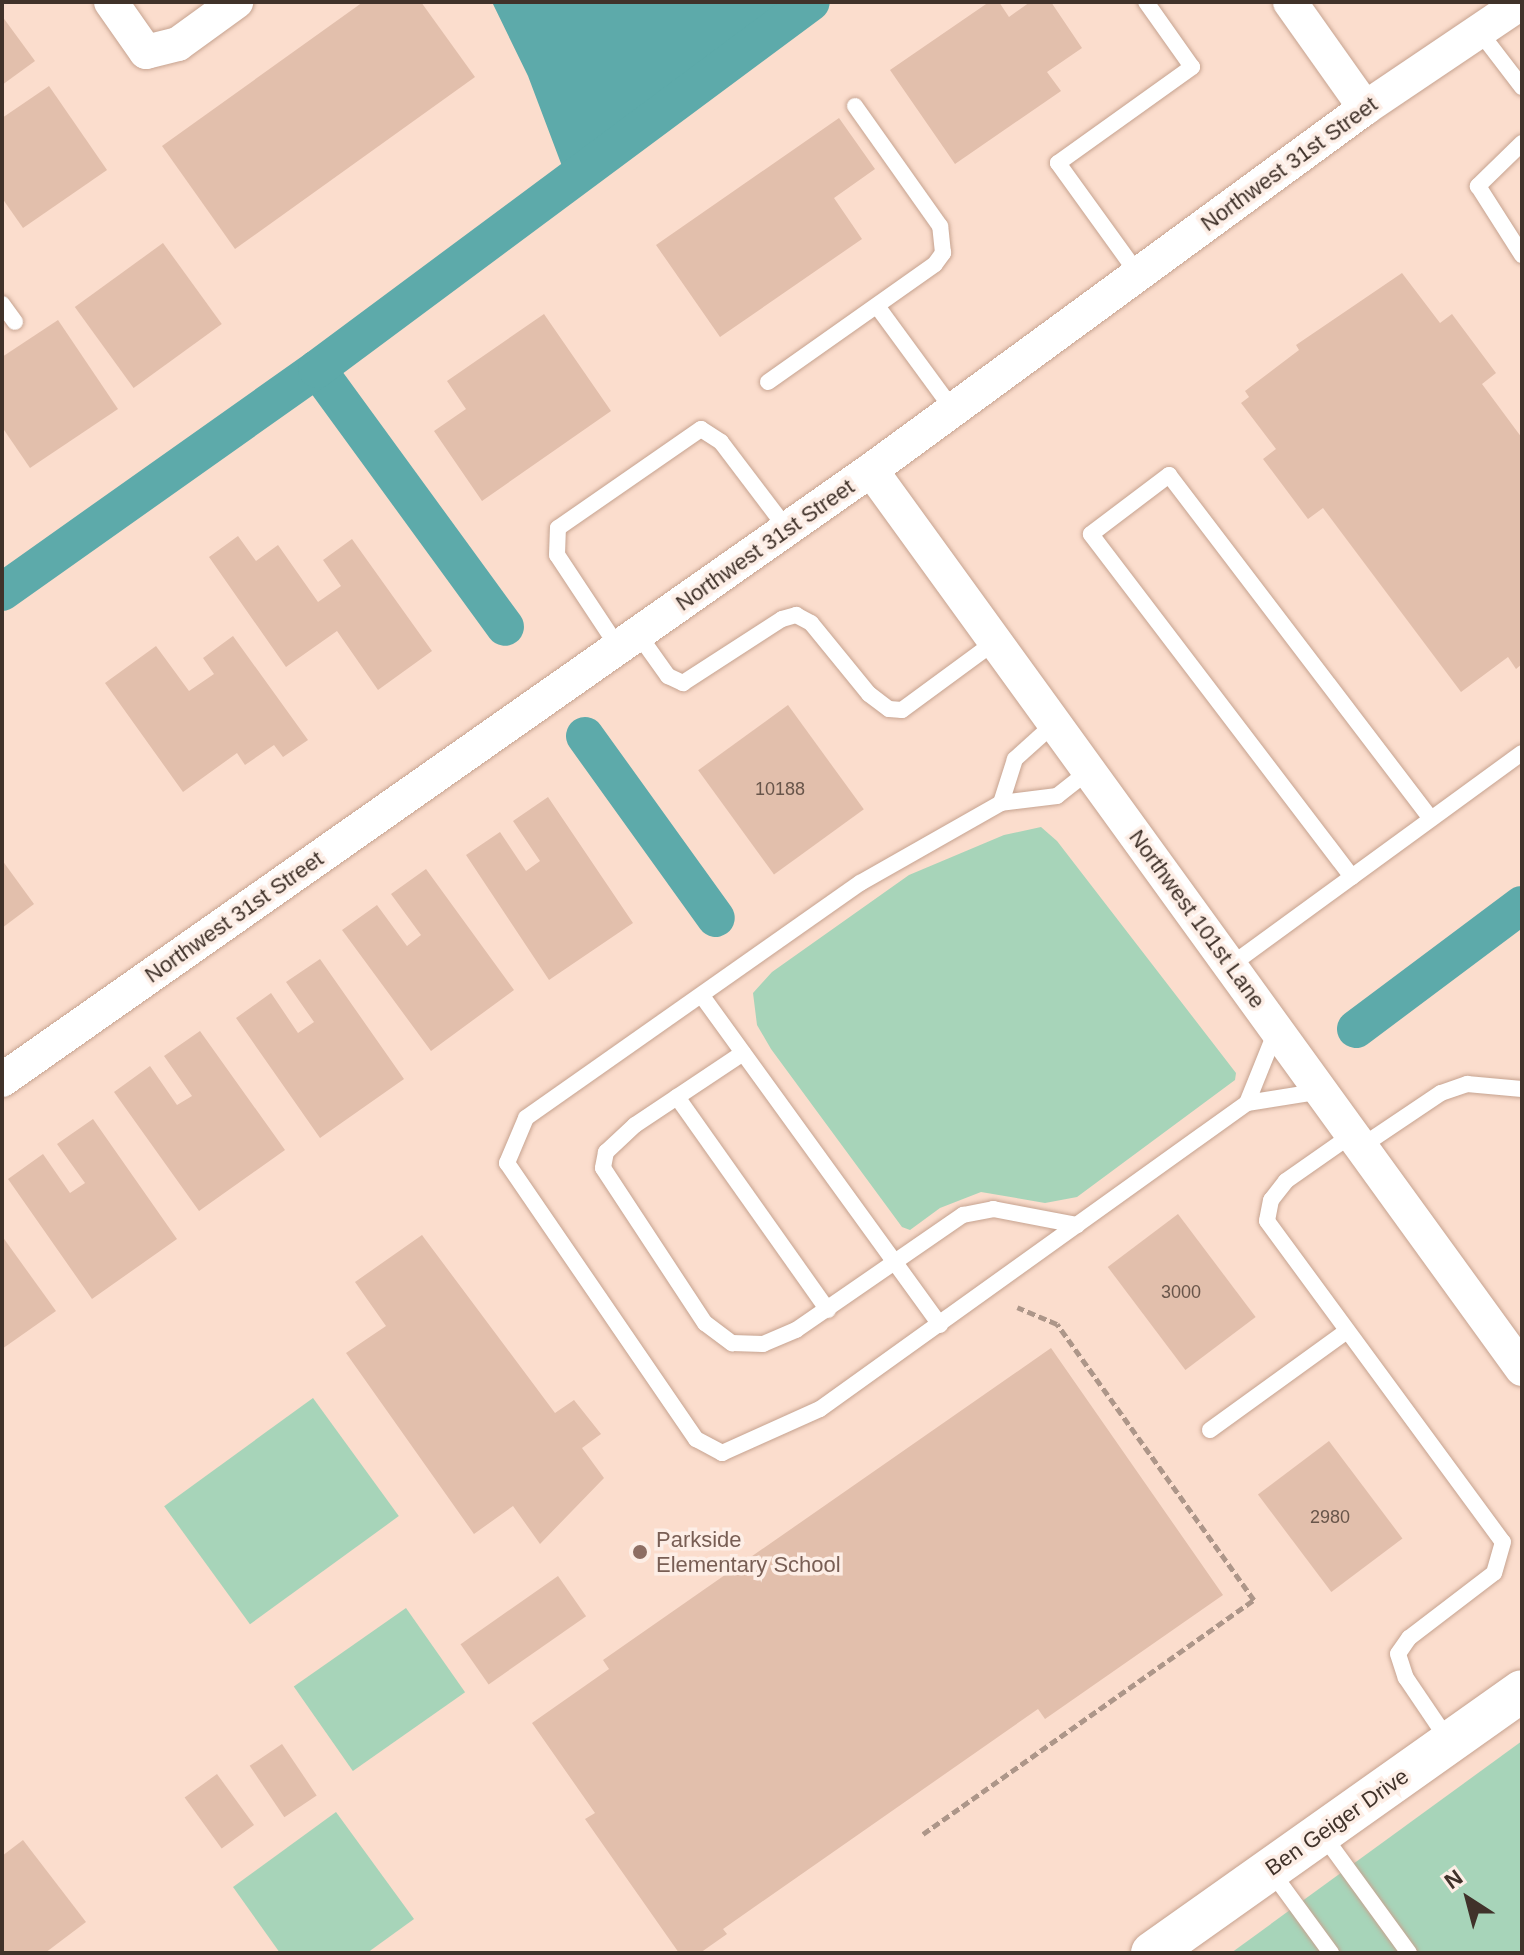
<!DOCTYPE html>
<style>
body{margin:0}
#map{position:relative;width:1524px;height:1955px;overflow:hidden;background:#fbddcd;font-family:Helvetica,sans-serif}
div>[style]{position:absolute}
.green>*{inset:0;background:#a7d4b9;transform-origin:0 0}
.water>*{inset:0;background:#5daaaa}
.canal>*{height:38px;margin:-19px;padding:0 19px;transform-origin:19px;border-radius:19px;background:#5daaaa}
.building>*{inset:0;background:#e2bfac;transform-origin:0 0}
.path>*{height:5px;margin-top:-2.5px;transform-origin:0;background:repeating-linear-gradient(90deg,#ad9689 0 8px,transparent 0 12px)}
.roads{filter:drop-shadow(0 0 2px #c6a390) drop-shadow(0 0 2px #c6a390)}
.service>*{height:16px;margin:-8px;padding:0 8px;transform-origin:8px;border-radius:8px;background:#fff}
.minor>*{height:34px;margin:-17px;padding:0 17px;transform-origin:17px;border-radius:17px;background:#fff}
.tertiary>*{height:42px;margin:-21px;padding:0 21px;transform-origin:21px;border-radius:21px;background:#fff}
.dots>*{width:22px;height:22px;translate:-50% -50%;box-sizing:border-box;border:4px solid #fdeee6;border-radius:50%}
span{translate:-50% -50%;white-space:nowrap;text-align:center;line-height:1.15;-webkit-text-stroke:7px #fdeee6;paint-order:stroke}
.number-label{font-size:18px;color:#68554a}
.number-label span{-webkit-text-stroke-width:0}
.street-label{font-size:22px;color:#40322a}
.education-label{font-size:22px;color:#785e54}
.left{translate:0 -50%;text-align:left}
.frame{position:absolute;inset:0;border:4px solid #40322a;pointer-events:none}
.north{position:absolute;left:1428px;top:1859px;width:80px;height:80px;-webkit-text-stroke:6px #fdeee6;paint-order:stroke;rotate:324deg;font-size:22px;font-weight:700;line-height:32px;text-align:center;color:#40322a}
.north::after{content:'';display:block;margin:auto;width:28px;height:36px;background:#40322a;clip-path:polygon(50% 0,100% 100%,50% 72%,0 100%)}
</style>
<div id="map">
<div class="green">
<i style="clip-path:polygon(1041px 827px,1057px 841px,1236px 1073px,1235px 1080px,1077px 1197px,1045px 1203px,981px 1192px,940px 1208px,910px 1230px,902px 1227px,771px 1049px,757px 1025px,753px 993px,772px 972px,909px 875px,1004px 835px)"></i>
<i style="left:313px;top:1398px;width:146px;height:184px;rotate:54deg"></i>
<i style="left:406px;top:1608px;width:103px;height:137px;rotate:55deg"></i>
<i style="clip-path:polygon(1522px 1741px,1522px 1953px,1231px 1953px)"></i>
<i style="clip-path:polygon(336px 1812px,414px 1919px,367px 1953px,280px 1953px,233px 1887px)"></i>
</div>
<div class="water">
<i style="clip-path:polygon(492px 2px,811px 2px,568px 182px,528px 76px)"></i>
</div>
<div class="canal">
<i style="left:317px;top:369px;width:319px;rotate:53.9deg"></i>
<i style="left:2px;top:592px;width:386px;rotate:-35.3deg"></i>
<i style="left:317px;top:369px;width:615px;rotate:-36.61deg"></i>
<i style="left:585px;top:736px;width:224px;rotate:54.3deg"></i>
<i style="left:1356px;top:1029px;width:207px;rotate:-36.8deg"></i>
</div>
<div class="building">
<i style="clip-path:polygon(363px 2px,421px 2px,475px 77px,235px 249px,162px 146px)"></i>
<i style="clip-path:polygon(989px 2px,999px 2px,1009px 17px,1030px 2px,1051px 2px,1082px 48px,1047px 72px,1061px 91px,955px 164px,890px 70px)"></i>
<i style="clip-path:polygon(2px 16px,35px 61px,2px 85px)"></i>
<i style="clip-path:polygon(49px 86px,107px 170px,23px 228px,2px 198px,2px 118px)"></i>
<i style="clip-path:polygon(839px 118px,875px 169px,834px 198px,862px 239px,720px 337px,656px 245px)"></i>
<i style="left:163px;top:243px;width:100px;height:109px;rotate:54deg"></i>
<i style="clip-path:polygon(1402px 273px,1440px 323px,1452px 314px,1496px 373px,1482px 384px,1522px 438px,1522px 664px,1516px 669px,1508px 657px,1461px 692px,1323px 508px,1308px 519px,1263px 459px,1276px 449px,1241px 403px,1249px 397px,1245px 391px,1299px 350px,1296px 345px)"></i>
<i style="clip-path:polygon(544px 314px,611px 411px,482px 501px,434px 431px,466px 409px,447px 381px)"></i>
<i style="clip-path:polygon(58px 320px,118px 409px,30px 468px,2px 427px,2px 357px)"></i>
<i style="clip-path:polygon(238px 536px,256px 561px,278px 545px,318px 602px,341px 586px,323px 560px,352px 539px,432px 651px,378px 690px,337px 631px,286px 667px,209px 557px)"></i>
<i style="clip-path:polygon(233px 636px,308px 740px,283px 757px,274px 745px,245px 765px,237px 753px,183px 792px,105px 683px,156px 646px,189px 691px,214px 674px,203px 658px)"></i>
<i style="left:788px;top:705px;width:129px;height:111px;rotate:54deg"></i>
<i style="clip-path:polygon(548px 797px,633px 923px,549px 980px,466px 855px,500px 832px,526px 871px,540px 861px,513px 821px)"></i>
<i style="clip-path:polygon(2px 860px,34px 904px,2px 928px)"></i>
<i style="clip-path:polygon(426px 869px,514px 990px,431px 1051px,342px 930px,377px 905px,407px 946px,421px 935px,391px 894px)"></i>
<i style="clip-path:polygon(320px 959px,404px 1079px,320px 1138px,236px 1018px,271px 993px,298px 1033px,314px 1022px,286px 982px)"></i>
<i style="clip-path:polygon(200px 1031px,285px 1150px,199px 1211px,114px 1092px,150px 1066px,177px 1105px,192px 1096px,164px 1056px)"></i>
<i style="clip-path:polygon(93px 1119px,177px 1239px,92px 1299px,8px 1179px,43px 1154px,70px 1193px,85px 1183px,57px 1144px)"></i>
<i style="left:1178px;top:1214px;width:129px;height:88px;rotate:53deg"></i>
<i style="clip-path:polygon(422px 1235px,555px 1413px,574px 1400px,601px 1434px,582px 1448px,604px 1478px,540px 1544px,513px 1506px,474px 1534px,346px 1353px,386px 1326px,355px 1282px)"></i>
<i style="clip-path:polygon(2px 1236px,56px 1311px,2px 1349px)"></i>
<i style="clip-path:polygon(1051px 1348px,1223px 1595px,1045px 1719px,1038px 1709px,723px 1929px,727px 1934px,700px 1953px,679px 1953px,585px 1819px,595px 1813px,532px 1723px,609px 1669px,603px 1660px)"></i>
<i style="left:1329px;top:1441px;width:122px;height:89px;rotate:53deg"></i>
<i style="left:558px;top:1576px;width:49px;height:119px;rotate:55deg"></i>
<i style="left:282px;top:1744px;width:62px;height:39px;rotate:56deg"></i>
<i style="left:217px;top:1774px;width:63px;height:40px;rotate:54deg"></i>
<i style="clip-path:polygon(23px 1840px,86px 1922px,45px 1953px,2px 1953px,2px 1856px)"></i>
</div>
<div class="path">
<i style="left:923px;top:1834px;width:405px;rotate:-35.3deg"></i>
<i style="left:1254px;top:1600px;width:339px;rotate:-125.5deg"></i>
<i style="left:1057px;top:1324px;width:43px;rotate:-157deg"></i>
</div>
<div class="roads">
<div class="service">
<i style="left:1479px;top:31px;width:71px;rotate:52.5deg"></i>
<i style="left:1522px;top:143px;width:62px;rotate:135.7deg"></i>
<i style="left:1478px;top:186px;width:82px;rotate:57.5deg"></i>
<i style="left:1138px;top:274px;width:137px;rotate:-125.8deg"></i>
<i style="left:1058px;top:163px;width:165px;rotate:-35.6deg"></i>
<i style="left:1192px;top:67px;width:80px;rotate:-125.3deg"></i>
<i style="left:2px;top:304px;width:22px;rotate:54deg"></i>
<i style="left:877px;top:306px;width:129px;rotate:53.8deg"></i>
<i style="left:768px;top:382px;width:204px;rotate:-35.2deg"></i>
<i style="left:935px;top:264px;width:14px;rotate:-54deg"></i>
<i style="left:943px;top:253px;width:27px;rotate:-96deg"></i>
<i style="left:940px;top:226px;width:147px;rotate:-125.3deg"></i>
<i style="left:638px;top:634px;width:52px;rotate:54.5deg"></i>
<i style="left:668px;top:676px;width:17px;rotate:25deg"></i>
<i style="left:683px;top:683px;width:118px;rotate:-32.9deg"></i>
<i style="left:782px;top:619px;width:15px;rotate:-16deg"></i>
<i style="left:796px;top:615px;width:17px;rotate:28deg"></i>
<i style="left:811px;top:623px;width:92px;rotate:50.8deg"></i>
<i style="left:869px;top:694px;width:25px;rotate:37deg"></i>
<i style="left:889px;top:709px;width:13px;rotate:4deg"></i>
<i style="left:902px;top:710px;width:117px;rotate:-36.3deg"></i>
<i style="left:618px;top:647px;width:110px;rotate:-123.5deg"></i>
<i style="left:557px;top:555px;width:27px;rotate:-88deg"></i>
<i style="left:558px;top:528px;width:174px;rotate:-34.7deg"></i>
<i style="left:701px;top:429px;width:24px;rotate:33deg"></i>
<i style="left:721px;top:442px;width:109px;rotate:52.8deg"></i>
<i style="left:1090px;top:770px;width:42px;rotate:141.8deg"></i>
<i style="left:1057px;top:796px;width:56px;rotate:172.9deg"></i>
<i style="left:1001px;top:803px;width:162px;rotate:150.4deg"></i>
<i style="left:860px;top:883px;width:408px;rotate:144.9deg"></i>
<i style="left:526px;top:1118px;width:49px;rotate:112.9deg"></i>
<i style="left:507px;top:1163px;width:335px;rotate:55.6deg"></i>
<i style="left:696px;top:1439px;width:30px;rotate:28deg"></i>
<i style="left:722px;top:1453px;width:107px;rotate:-24.2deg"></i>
<i style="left:820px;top:1409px;width:525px;rotate:-35.63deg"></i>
<i style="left:1247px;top:1103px;width:76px;rotate:-9.1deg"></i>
<i style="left:1001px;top:803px;width:46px;rotate:-72.3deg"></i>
<i style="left:1015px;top:759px;width:54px;rotate:-42deg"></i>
<i style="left:1352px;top:877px;width:431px;rotate:-127.3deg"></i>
<i style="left:1091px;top:534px;width:98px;rotate:-37.1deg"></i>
<i style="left:1169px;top:475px;width:432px;rotate:52.7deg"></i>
<i style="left:1231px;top:965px;width:360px;rotate:-36.1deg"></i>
<i style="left:702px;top:996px;width:406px;rotate:54.1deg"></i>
<i style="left:743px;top:1053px;width:130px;rotate:146.3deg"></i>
<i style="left:635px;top:1125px;width:40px;rotate:137deg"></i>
<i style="left:606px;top:1152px;width:16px;rotate:101deg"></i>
<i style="left:603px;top:1168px;width:186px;rotate:56.7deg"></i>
<i style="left:705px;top:1323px;width:34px;rotate:37deg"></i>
<i style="left:732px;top:1343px;width:31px;rotate:2deg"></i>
<i style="left:763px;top:1344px;width:36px;rotate:-23deg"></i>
<i style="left:796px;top:1330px;width:203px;rotate:-34.6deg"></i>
<i style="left:963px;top:1215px;width:31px;rotate:-11deg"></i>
<i style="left:993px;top:1209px;width:86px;rotate:10.8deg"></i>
<i style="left:677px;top:1097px;width:261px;rotate:54.7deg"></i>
<i style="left:1247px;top:1103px;width:78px;rotate:-68.1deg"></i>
<i style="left:1353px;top:1134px;width:82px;rotate:145deg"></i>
<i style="left:1286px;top:1181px;width:24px;rotate:128deg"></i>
<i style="left:1271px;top:1200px;width:21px;rotate:101deg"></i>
<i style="left:1267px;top:1221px;width:398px;rotate:53.7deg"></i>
<i style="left:1503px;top:1542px;width:32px;rotate:106deg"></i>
<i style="left:1494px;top:1573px;width:107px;rotate:142.6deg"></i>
<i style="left:1409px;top:1638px;width:19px;rotate:125deg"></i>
<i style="left:1398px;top:1654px;width:25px;rotate:72deg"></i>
<i style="left:1406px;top:1678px;width:75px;rotate:55.9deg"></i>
<i style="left:1362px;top:1146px;width:95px;rotate:-33.9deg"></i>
<i style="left:1441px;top:1093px;width:28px;rotate:-19deg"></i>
<i style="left:1467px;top:1084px;width:55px;rotate:5.2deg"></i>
<i style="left:1210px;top:1430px;width:169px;rotate:-35.9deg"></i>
<i style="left:1323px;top:1835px;width:146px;rotate:53.9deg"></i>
<i style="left:1271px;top:1871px;width:102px;rotate:53.8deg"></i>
</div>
<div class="minor">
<i style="left:111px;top:2px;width:61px;rotate:55deg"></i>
<i style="left:146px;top:52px;width:33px;rotate:-14deg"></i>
<i style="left:178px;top:44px;width:72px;rotate:-35.9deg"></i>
<i style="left:1290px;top:2px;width:130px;rotate:54.7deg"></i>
<i style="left:871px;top:470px;width:1110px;rotate:54.09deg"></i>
<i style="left:2px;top:1080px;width:1062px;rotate:-35.07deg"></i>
<i style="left:871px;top:470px;width:612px;rotate:-36.23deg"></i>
<i style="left:1365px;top:108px;width:189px;rotate:-34deg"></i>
</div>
<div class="tertiary">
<i style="left:1152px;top:1953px;width:453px;rotate:-35.3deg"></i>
</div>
</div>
<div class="dots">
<i style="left:640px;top:1552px;background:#8d6e63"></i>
</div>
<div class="number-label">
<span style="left:780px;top:789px">10188</span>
<span style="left:1181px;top:1292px">3000</span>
<span style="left:1330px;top:1517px">2980</span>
</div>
<div class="street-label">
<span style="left:1289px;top:164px;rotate:-36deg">Northwest 31st Street</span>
<span style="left:765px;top:545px;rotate:-35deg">Northwest 31st Street</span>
<span style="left:234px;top:917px;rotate:-35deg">Northwest 31st Street</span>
<span style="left:1197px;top:919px;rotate:54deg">Northwest 101st Lane</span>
<span style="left:1337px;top:1822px;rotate:-35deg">Ben Geiger Drive</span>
</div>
<div class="education-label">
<span class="left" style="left:656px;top:1552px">Parkside<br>Elementary School</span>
</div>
<div class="frame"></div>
<div class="north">N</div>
</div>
